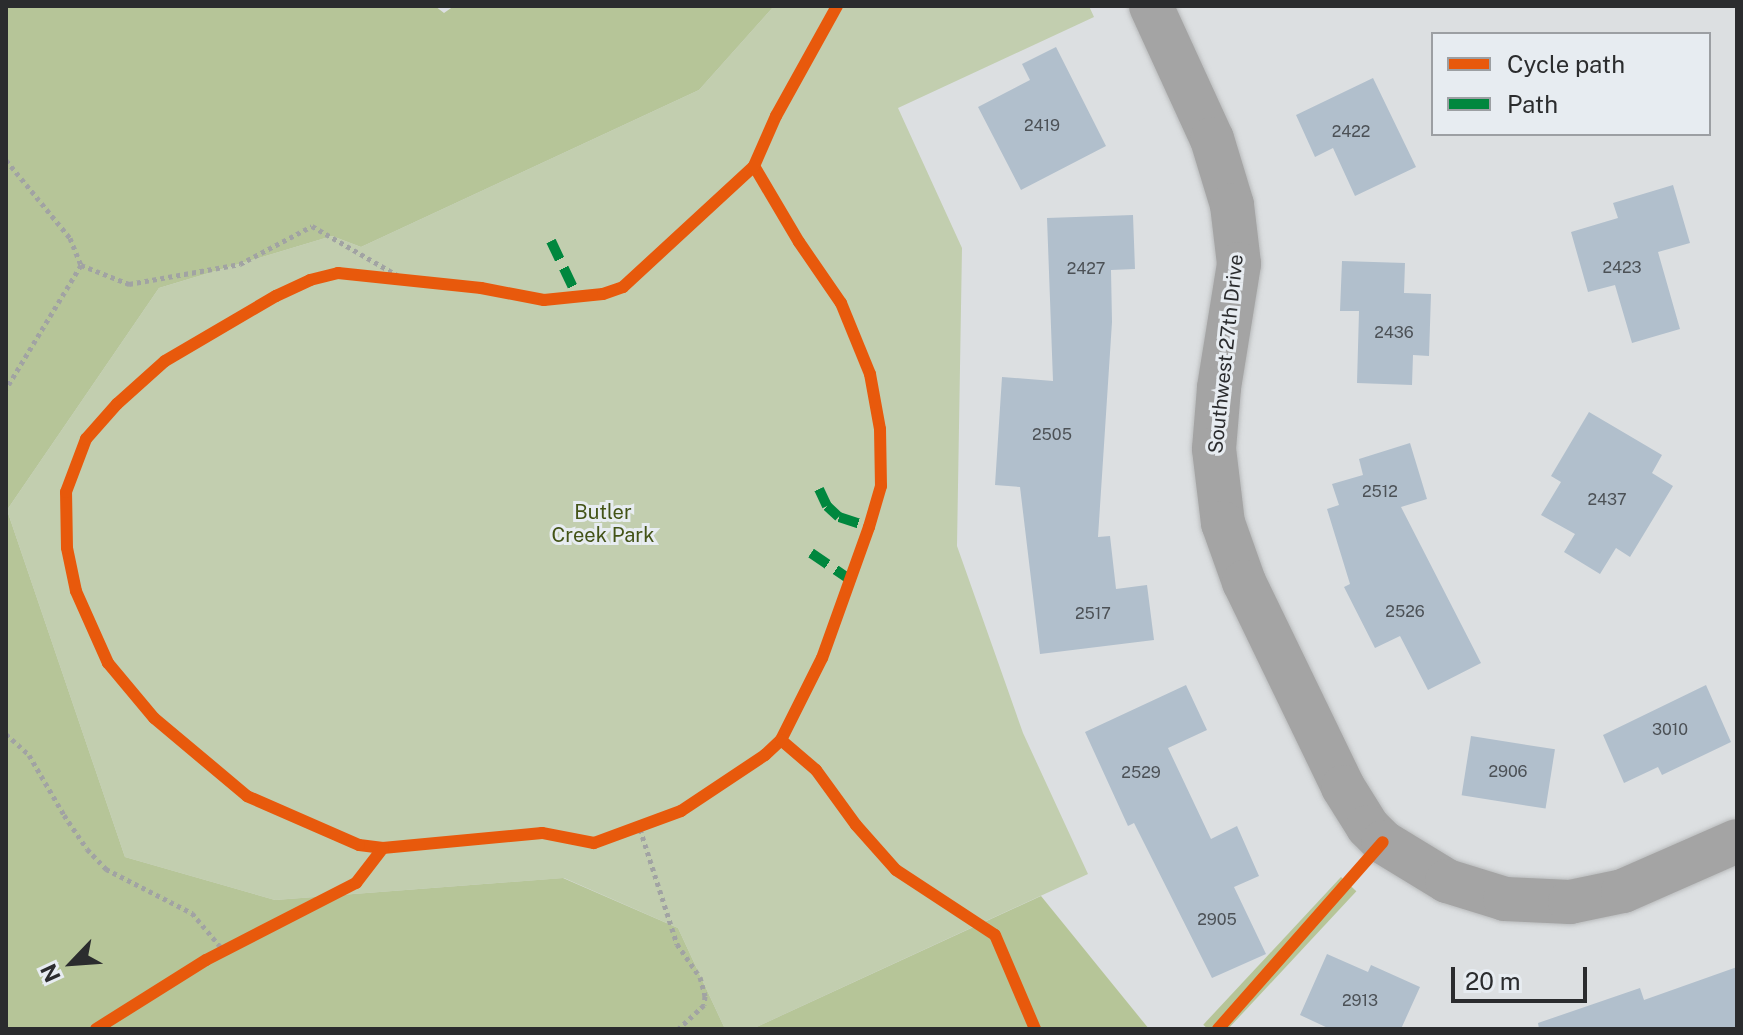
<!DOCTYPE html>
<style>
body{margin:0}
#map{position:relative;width:1743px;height:1035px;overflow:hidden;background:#dcdfe1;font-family:"Public Sans",sans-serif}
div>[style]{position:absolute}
.green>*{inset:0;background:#c2ceaf}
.forest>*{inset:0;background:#b6c598;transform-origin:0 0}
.building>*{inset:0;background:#b1bfcc;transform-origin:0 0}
.path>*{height:5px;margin-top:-2.5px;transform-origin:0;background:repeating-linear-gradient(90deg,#a1a3a3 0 4px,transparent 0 8px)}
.roads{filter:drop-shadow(0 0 2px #b9bbbc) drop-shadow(0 0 2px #b9bbbc)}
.minor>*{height:44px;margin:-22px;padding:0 22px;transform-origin:22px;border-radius:22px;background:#a4a4a4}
.quiet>*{height:10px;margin-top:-5px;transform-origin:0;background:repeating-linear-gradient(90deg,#00873e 0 20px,transparent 0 30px)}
.cycleway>*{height:12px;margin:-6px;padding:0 6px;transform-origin:6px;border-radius:6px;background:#e8590c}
span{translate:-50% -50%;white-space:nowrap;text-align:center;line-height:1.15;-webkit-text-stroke:6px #e7ecf1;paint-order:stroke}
.number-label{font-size:16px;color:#4c5156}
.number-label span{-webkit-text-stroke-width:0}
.street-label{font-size:20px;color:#2b2c2e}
.park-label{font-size:20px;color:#435317}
.frame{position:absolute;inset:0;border:8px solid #2b2c2e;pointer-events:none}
.legend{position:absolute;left:1431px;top:32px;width:280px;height:104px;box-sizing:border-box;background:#e7ecf1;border:2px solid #9c9fa3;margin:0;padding:10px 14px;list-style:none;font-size:24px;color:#2b2c2e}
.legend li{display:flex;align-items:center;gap:16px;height:40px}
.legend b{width:40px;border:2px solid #9c9fa3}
.north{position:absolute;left:32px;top:923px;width:80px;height:80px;-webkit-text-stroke:6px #e7ecf1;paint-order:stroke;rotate:245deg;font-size:22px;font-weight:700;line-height:32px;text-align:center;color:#2b2c2e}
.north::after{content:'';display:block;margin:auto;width:28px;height:36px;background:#2b2c2e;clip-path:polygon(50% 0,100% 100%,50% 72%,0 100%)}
.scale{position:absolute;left:1451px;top:967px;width:136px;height:36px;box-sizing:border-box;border:4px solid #2b2c2e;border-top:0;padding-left:10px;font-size:24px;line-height:28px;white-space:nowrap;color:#2b2c2e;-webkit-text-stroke:6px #e7ecf1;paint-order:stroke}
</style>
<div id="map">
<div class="green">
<i style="clip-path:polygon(774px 6px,1089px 6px,1094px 17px,898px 108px,962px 248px,957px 546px,1023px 733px,1088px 874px,752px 1029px,725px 1029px,678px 928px,564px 878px,275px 900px,125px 857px,7px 510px,159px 288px,332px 236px,361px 247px,699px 90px)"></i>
</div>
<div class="forest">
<i style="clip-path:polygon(6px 6px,435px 6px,444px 13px,454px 6px,774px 6px,699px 90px,361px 247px,332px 236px,159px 288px,7px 510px,125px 857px,275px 900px,563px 878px,678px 928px,725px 1029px,6px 1029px)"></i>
<i style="left:1341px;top:877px;width:21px;height:202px;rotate:43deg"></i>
<i style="clip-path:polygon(1041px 896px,1149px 1029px,752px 1029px)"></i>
</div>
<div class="building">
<i style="clip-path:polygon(1056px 47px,1106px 146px,1021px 190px,978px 107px,1030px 80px,1022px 64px)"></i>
<i style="clip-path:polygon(1373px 78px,1416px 167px,1355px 196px,1333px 148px,1315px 157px,1296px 115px)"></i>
<i style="clip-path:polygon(1673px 185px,1690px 243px,1658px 252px,1680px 329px,1632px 343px,1615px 285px,1588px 292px,1571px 232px,1618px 218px,1613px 203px)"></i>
<i style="clip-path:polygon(1133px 215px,1135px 269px,1111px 270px,1112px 322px,1098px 537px,1110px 536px,1116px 589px,1147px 585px,1154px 640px,1040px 654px,1020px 487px,995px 485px,1002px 377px,1053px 381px,1047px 218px)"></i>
<i style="clip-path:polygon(1342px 261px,1405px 263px,1404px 293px,1431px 294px,1429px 356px,1413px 355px,1412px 385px,1357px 383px,1359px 311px,1340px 311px)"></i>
<i style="clip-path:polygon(1589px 412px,1662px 455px,1652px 473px,1673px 486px,1630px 557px,1616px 548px,1600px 574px,1564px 552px,1575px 534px,1541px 515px,1561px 482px,1551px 476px)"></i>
<i style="clip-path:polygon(1410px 443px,1427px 499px,1401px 507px,1481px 663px,1428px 690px,1400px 636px,1375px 648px,1344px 587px,1350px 584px,1327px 509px,1339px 505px,1332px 484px,1363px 475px,1359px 459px)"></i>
<i style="clip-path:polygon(1186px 685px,1207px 730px,1168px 748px,1211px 839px,1237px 826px,1259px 876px,1234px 887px,1266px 954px,1212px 978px,1134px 823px,1128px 826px,1085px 732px)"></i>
<i style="clip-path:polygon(1706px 685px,1731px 742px,1662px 775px,1658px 767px,1624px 783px,1603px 735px)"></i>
<i style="left:1471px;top:736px;width:85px;height:60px;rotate:9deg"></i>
<i style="clip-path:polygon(1327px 954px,1368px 972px,1371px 965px,1420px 987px,1401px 1029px,1330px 1029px,1300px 1015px)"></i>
<i style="clip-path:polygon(1737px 967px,1737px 1029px,1539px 1029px,1538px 1023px,1640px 988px,1644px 1000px)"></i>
</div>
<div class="path">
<i style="left:6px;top:160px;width:101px;rotate:50.6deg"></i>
<i style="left:70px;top:238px;width:29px;rotate:68deg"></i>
<i style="left:81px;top:265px;width:145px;rotate:121.2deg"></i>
<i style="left:81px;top:265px;width:52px;rotate:21.6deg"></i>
<i style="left:129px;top:284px;width:113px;rotate:-10.2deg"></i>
<i style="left:240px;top:264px;width:81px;rotate:-27.8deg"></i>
<i style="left:312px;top:226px;width:104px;rotate:30deg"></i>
<i style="left:6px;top:734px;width:31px;rotate:42deg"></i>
<i style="left:29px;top:755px;width:69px;rotate:59.7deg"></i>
<i style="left:64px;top:815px;width:41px;rotate:55.9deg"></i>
<i style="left:87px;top:849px;width:28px;rotate:46deg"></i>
<i style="left:106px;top:869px;width:97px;rotate:27.1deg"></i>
<i style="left:192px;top:913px;width:50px;rotate:49.9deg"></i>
<i style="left:640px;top:829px;width:121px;rotate:72.2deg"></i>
<i style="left:677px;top:944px;width:40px;rotate:55.1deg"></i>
<i style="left:700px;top:977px;width:20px;rotate:75deg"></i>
<i style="left:705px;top:996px;width:9px;rotate:96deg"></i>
<i style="left:704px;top:1005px;width:35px;rotate:137deg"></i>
</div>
<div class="roads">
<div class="minor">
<i style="left:1151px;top:6px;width:146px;rotate:65.4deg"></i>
<i style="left:1212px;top:139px;width:69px;rotate:73.1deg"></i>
<i style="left:1232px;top:205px;width:59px;rotate:83.2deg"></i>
<i style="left:1239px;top:264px;width:126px;rotate:99.2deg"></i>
<i style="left:1219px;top:388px;width:61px;rotate:94.7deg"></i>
<i style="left:1214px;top:449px;width:75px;rotate:83.1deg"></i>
<i style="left:1223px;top:523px;width:63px;rotate:70.4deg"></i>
<i style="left:1244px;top:582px;width:228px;rotate:64.2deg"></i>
<i style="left:1343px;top:787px;width:47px;rotate:58deg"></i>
<i style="left:1368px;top:827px;width:21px;rotate:45deg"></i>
<i style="left:1383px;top:842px;width:75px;rotate:31.4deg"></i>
<i style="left:1447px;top:881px;width:61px;rotate:17.2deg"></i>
<i style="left:1505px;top:899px;width:65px;rotate:2.6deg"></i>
<i style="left:1570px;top:902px;width:54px;rotate:-11.7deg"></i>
<i style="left:1623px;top:891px;width:124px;rotate:-23.7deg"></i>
</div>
</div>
<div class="quiet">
<i style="left:551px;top:241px;width:63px;rotate:64.7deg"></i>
<i style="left:819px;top:489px;width:19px;rotate:65deg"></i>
<i style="left:827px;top:506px;width:16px;rotate:43deg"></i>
<i style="left:839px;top:517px;width:32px;rotate:18deg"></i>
<i style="left:811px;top:553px;width:46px;rotate:34.4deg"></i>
</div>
<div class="cycleway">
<i style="left:754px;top:166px;width:88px;rotate:59.4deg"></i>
<i style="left:799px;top:242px;width:74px;rotate:55.5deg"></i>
<i style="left:841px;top:303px;width:77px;rotate:67.8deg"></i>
<i style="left:870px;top:374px;width:56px;rotate:79.7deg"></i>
<i style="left:880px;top:429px;width:57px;rotate:89deg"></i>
<i style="left:881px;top:486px;width:43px;rotate:106.3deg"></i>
<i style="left:869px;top:527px;width:139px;rotate:109.7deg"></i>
<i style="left:822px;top:658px;width:92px;rotate:116.6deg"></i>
<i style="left:781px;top:740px;width:22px;rotate:137deg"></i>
<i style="left:765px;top:755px;width:101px;rotate:146.3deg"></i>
<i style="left:681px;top:811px;width:93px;rotate:159.8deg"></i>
<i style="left:594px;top:843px;width:53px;rotate:-169.1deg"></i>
<i style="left:542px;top:833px;width:160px;rotate:174.6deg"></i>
<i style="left:383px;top:848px;width:24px;rotate:-173deg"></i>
<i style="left:359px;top:845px;width:122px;rotate:-156.4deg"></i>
<i style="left:247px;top:796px;width:121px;rotate:-140deg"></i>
<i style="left:154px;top:718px;width:72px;rotate:-129.9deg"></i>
<i style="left:108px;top:663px;width:79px;rotate:-114deg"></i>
<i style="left:76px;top:591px;width:44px;rotate:-101.8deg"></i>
<i style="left:67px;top:548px;width:56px;rotate:-91deg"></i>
<i style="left:66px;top:492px;width:57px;rotate:-69.3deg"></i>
<i style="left:86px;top:439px;width:47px;rotate:-48.5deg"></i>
<i style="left:117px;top:404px;width:64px;rotate:-41.9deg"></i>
<i style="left:165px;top:361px;width:129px;rotate:-30.4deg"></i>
<i style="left:276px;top:296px;width:38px;rotate:-25deg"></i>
<i style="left:310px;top:280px;width:29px;rotate:-14deg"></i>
<i style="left:338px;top:273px;width:144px;rotate:6deg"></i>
<i style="left:481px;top:288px;width:64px;rotate:10.8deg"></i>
<i style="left:544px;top:300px;width:59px;rotate:-5.8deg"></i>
<i style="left:603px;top:294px;width:21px;rotate:-19deg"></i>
<i style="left:623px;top:287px;width:178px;rotate:-42.7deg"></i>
<i style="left:754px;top:166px;width:55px;rotate:-66.3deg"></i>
<i style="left:776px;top:116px;width:126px;rotate:-61deg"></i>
<i style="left:781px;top:740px;width:46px;rotate:40.6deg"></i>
<i style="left:816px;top:770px;width:68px;rotate:54deg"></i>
<i style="left:856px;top:825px;width:60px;rotate:48.4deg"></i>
<i style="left:896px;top:870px;width:118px;rotate:33.3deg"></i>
<i style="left:995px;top:935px;width:102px;rotate:66.9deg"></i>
<i style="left:96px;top:1029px;width:130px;rotate:-32.1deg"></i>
<i style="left:206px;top:960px;width:169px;rotate:-27.2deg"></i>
<i style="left:356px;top:883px;width:44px;rotate:-52.4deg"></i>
<i style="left:1218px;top:1029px;width:249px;rotate:-48.6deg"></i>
</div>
<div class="number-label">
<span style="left:1042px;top:126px">2419</span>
<span style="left:1351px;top:132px">2422</span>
<span style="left:1622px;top:268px">2423</span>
<span style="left:1086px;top:269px">2427</span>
<span style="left:1394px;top:333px">2436</span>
<span style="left:1052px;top:435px">2505</span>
<span style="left:1380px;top:492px">2512</span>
<span style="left:1607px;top:500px">2437</span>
<span style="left:1405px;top:612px">2526</span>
<span style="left:1093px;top:614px">2517</span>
<span style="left:1670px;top:730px">3010</span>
<span style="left:1508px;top:772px">2906</span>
<span style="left:1141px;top:773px">2529</span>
<span style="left:1217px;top:920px">2905</span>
<span style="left:1360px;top:1001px">2913</span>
</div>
<div class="street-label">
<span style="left:1226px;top:354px;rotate:-84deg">Southwest 27th Drive</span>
</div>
<div class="park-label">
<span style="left:603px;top:524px">Butler<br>Creek Park</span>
</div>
<div class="frame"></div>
<ul class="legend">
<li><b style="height:10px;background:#e8590c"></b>Cycle path</li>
<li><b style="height:10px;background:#00873e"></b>Path</li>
</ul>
<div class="north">N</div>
<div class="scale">20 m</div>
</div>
